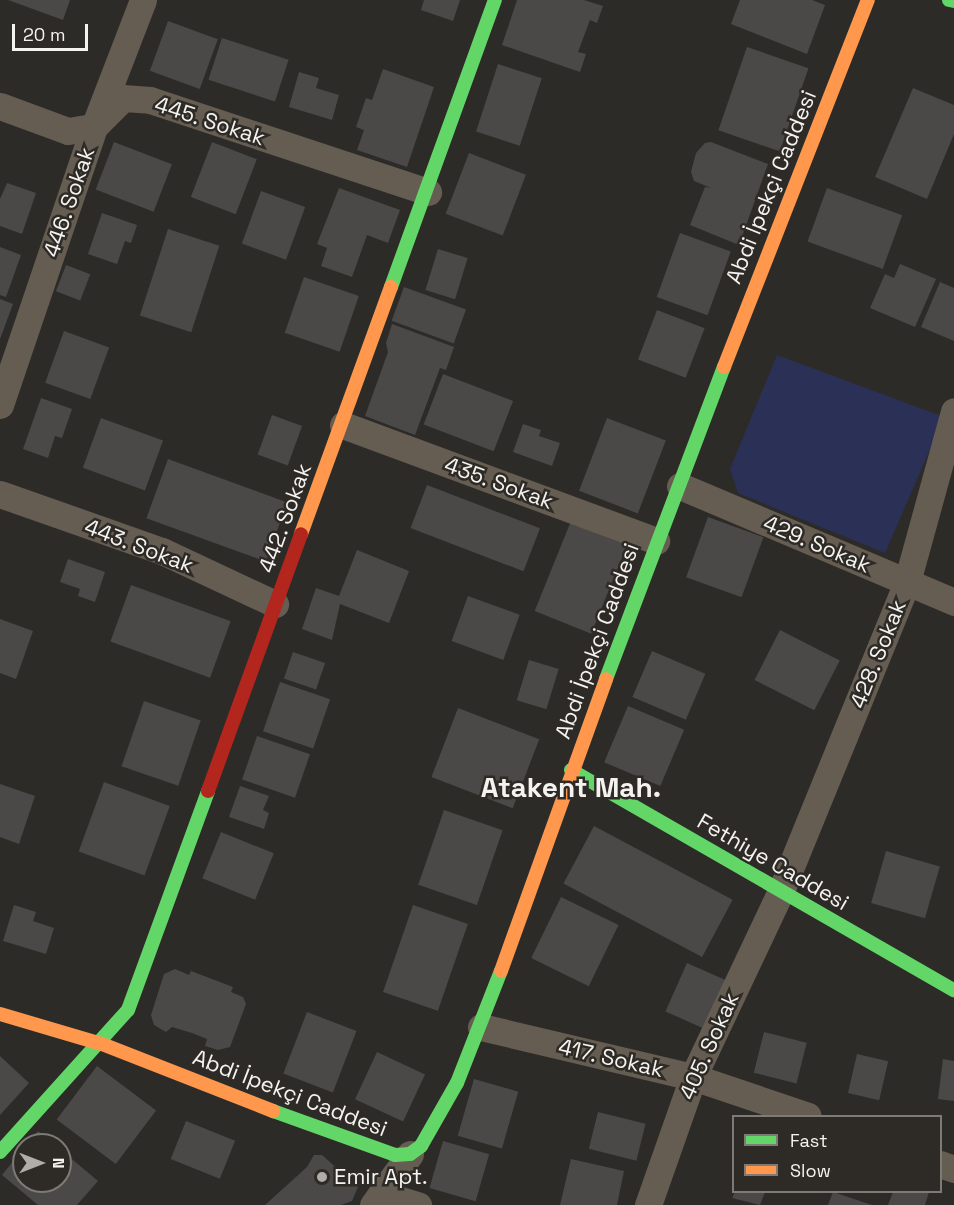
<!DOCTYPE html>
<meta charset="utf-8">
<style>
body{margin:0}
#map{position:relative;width:954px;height:1205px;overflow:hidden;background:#2d2b28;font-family:"Space Grotesk",sans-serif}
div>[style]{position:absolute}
.green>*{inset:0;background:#2b3057}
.building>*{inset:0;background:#4a4947;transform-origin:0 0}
.street>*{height:27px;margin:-13.5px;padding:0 13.5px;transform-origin:13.5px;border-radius:13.5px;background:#655c52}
.fast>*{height:14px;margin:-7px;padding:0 7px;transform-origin:7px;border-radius:7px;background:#63d668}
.slow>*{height:14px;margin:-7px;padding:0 7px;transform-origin:7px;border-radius:7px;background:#ff974d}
.jam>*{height:14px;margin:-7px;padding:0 7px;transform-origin:7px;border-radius:7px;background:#b3261e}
.dots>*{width:16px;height:16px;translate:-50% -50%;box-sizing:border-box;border:3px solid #2e2b27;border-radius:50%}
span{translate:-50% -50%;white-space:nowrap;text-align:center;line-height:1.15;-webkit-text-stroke:5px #2e2b27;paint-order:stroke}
.street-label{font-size:22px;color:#f5f3f0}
.poi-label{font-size:22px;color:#f5f3f0}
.left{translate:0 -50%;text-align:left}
.district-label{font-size:28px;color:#f5f3f0;font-weight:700}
.legend{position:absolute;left:732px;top:1115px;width:210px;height:78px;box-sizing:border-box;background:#2e2b27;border:2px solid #7e7b77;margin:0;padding:8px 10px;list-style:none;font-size:18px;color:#f5f3f0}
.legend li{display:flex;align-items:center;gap:12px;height:30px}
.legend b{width:30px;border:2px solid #7e7b77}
.north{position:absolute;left:12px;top:1133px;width:60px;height:60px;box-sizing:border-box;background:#2e2b27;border:2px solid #7e7b77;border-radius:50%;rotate:90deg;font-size:16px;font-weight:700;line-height:24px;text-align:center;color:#f5f3f0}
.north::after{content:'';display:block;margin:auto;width:21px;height:27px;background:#afadaa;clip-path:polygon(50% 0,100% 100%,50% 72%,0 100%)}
.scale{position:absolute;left:12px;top:24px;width:76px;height:27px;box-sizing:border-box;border:3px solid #f5f3f0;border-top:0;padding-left:8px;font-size:18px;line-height:21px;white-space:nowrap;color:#f5f3f0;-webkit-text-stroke:4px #2e2b27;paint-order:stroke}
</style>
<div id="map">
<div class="green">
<i style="clip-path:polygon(777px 355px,944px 417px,885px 553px,738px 493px,730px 469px)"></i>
</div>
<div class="building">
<i style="clip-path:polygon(8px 0,70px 0,63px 20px)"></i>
<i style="clip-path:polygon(424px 0,460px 0,453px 21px,421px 10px)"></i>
<i style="clip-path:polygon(517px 0,584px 0,603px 6px,597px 23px,590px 20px,578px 52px,586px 54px,580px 72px,502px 45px)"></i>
<i style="clip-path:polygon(740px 0,812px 0,825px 5px,807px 54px,731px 24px)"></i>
<i style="left:168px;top:21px;width:53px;height:53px;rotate:20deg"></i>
<i style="left:222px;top:38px;width:70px;height:44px;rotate:18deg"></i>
<i style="left:747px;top:47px;width:65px;height:88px;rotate:19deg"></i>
<i style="left:498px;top:64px;width:46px;height:71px;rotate:18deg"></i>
<i style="clip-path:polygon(383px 69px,434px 87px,407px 167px,357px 150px,364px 130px,356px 127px,366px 98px,372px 100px)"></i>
<i style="clip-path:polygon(299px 72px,319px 78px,316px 88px,339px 95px,332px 120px,289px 107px)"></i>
<i style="clip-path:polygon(913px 88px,954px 105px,954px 134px,927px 199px,875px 177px)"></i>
<i style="left:114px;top:142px;width:62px;height:51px;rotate:21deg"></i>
<i style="left:212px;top:142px;width:48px;height:59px;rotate:21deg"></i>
<i style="clip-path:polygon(711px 142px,768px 164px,739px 245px,690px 225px,705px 187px,711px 188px,694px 181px,691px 172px,696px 153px,705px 143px)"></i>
<i style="left:469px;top:153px;width:61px;height:65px;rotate:21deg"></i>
<i style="clip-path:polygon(7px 183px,36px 193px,22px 234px,0 226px,0 199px)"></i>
<i style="clip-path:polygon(339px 188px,400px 210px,388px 243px,367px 235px,352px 277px,321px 266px,327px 248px,317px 244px)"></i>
<i style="left:827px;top:188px;width:80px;height:57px;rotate:20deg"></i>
<i style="left:261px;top:191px;width:47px;height:56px;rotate:20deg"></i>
<i style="clip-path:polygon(102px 213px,137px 225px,131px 243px,125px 241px,117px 264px,88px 254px)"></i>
<i style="left:168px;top:229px;width:54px;height:91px;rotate:18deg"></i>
<i style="left:680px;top:233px;width:54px;height:68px;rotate:20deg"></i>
<i style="clip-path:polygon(0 247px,21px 255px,6px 297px,0 295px)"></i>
<i style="left:438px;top:249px;width:31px;height:43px;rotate:17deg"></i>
<i style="clip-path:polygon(900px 264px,936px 279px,915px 327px,870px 308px,885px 274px,894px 278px)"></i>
<i style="left:66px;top:265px;width:26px;height:28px;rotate:21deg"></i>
<i style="left:304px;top:277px;width:58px;height:59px;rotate:19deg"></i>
<i style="clip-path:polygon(940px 282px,954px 288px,954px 341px,921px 327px)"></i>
<i style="left:404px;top:287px;width:66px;height:36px;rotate:20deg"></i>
<i style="clip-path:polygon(0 299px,13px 304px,0 339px)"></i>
<i style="left:657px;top:310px;width:51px;height:53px;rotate:21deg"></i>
<i style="clip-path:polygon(392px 324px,454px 347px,446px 370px,440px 368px,415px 435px,365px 416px,388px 352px,386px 343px)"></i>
<i style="left:64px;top:331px;width:48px;height:55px;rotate:20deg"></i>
<i style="left:443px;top:374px;width:75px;height:54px;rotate:21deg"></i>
<i style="clip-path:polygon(41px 398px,72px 409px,62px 438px,55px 436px,48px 458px,23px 449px)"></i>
<i style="left:272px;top:415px;width:32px;height:42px;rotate:20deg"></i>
<i style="left:101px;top:418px;width:66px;height:53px;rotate:20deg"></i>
<i style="left:607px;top:418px;width:63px;height:78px;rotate:21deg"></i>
<i style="clip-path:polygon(523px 424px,541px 430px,539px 436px,560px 443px,552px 466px,513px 452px)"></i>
<i style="left:168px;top:459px;width:127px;height:63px;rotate:20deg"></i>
<i style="left:427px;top:485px;width:121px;height:46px;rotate:21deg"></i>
<i style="left:708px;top:517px;width:59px;height:64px;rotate:20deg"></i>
<i style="left:571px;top:521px;width:61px;height:97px;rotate:22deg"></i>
<i style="clip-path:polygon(357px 550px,409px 571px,389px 623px,340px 604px,332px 640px,302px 629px,316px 588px,339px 596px)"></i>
<i style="clip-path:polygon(68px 559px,105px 572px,95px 602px,78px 596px,80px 589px,60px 582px)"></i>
<i style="left:131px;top:585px;width:106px;height:60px;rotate:20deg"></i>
<i style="left:468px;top:596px;width:55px;height:48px;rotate:20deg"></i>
<i style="clip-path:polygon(0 619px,33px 631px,16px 679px,0 673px)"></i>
<i style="left:780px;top:630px;width:67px;height:56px;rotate:27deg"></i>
<i style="left:652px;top:651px;width:58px;height:50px;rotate:23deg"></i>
<i style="left:293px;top:652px;width:34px;height:28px;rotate:19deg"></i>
<i style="left:529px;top:660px;width:31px;height:42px;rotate:17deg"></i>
<i style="left:280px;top:682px;width:53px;height:52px;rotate:19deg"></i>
<i style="left:144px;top:701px;width:60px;height:69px;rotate:19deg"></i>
<i style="left:628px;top:706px;width:61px;height:61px;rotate:23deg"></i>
<i style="left:458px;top:708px;width:87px;height:74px;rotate:21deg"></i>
<i style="left:257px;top:736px;width:56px;height:46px;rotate:19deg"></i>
<i style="left:104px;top:782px;width:70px;height:74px;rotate:20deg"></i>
<i style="clip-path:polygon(0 784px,35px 796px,19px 844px,0 837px)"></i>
<i style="clip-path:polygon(240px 786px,269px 796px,263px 810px,269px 813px,264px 829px,229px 817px)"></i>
<i style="left:444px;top:810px;width:62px;height:79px;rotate:19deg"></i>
<i style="left:594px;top:826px;width:157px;height:65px;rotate:28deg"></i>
<i style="left:221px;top:832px;width:57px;height:50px;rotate:22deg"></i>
<i style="left:886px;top:851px;width:56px;height:54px;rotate:16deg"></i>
<i style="left:561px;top:897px;width:64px;height:68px;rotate:26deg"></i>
<i style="clip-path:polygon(14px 905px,36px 912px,33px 921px,54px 928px,46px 954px,3px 941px)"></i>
<i style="left:413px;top:905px;width:58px;height:92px;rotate:19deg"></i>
<i style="left:687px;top:963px;width:42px;height:53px;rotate:24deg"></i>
<i style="clip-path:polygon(175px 969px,189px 975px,191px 971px,233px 987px,231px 992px,243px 997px,246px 1004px,230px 1047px,218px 1050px,205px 1046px,207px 1039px,192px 1033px,172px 1027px,166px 1032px,154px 1025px,151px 1015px,164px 974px)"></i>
<i style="left:307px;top:1012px;width:53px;height:66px;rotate:21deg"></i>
<i style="left:764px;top:1032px;width:44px;height:42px;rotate:14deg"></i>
<i style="left:377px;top:1052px;width:53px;height:52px;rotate:25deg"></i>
<i style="left:857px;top:1054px;width:32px;height:40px;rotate:13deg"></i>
<i style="clip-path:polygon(0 1056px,29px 1083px,0 1115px)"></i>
<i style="clip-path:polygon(943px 1059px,954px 1061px,954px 1101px,938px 1099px)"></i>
<i style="left:97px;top:1066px;width:74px;height:67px;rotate:37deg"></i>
<i style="left:474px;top:1079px;width:46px;height:59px;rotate:16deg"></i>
<i style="left:598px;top:1112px;width:49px;height:38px;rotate:14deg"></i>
<i style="left:186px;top:1121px;width:53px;height:41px;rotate:22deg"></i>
<i style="clip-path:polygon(38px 1131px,55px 1145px,27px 1145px)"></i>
<i style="left:443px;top:1141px;width:48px;height:49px;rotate:16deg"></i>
<i style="clip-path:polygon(24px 1148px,24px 1181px,60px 1181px,60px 1149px,98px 1181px,77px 1205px,38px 1205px,2px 1175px)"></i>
<i style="clip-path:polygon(314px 1155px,322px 1155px,358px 1187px,352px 1201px,341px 1205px,265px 1205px,307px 1167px)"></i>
<i style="clip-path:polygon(571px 1159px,624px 1171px,617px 1205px,560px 1205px)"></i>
<i style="clip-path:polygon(735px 1192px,765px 1192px,760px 1205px,732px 1198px)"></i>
<i style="clip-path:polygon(833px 1192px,872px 1205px,828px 1205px)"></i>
<i style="clip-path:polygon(893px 1192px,929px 1192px,925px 1205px,888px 1205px)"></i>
</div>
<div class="street">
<i style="left:0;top:106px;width:72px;rotate:20.2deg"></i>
<i style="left:68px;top:131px;width:26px;rotate:-9deg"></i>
<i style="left:94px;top:127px;width:41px;rotate:-45deg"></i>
<i style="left:123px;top:98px;width:27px;rotate:4deg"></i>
<i style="left:150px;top:100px;width:293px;rotate:18.3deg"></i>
<i style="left:0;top:405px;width:293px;rotate:-71.3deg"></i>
<i style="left:94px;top:127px;width:136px;rotate:-68.9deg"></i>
<i style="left:343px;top:425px;width:334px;rotate:20.3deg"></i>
<i style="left:680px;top:486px;width:298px;rotate:22.9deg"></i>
<i style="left:0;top:494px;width:172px;rotate:19.4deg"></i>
<i style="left:162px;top:551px;width:125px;rotate:25.1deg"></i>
<i style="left:481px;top:1027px;width:218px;rotate:13.3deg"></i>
<i style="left:693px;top:1077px;width:121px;rotate:18.7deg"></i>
<i style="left:940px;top:1164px;width:15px;rotate:20deg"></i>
<i style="left:373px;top:1205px;width:63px;rotate:-54deg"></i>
<i style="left:382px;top:1205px;width:11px;rotate:-95deg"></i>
<i style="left:381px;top:1194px;width:39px;rotate:17deg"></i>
<i style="left:648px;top:1205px;width:136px;rotate:-70.6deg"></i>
<i style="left:693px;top:1077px;width:206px;rotate:-64.7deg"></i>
<i style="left:781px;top:891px;width:334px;rotate:-67.8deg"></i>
<i style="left:907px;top:582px;width:177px;rotate:-74.6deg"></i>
</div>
<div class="fast">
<i style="left:949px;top:0;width:5px;rotate:11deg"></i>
<i style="left:391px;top:287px;width:305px;rotate:-70.1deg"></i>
<i style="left:606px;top:679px;width:334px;rotate:-69.3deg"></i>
<i style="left:571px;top:770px;width:442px;rotate:29.9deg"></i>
<i style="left:273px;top:1111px;width:130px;rotate:19.8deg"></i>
<i style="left:395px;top:1155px;width:15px;rotate:-4deg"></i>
<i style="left:410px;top:1154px;width:14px;rotate:-36deg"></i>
<i style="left:421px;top:1146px;width:73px;rotate:-60.3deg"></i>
<i style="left:457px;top:1083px;width:120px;rotate:-68.6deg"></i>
<i style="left:0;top:1152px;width:191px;rotate:-48deg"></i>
<i style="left:128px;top:1010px;width:233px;rotate:-69.9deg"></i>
</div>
<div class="slow">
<i style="left:724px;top:367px;width:394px;rotate:-68.6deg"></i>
<i style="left:301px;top:534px;width:263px;rotate:-70deg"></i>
<i style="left:501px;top:971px;width:310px;rotate:-70.2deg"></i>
<i style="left:0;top:1014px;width:106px;rotate:16.4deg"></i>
<i style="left:102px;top:1044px;width:184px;rotate:21.4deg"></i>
</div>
<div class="jam">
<i style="left:208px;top:791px;width:273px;rotate:-70.1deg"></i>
</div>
<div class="dots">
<i style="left:322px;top:1177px;background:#afadaa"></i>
</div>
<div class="street-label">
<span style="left:210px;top:121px;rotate:18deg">445. Sokak</span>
<span style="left:771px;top:187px;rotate:-68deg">Abdi İpekçi Caddesi</span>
<span style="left:69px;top:202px;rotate:-71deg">446. Sokak</span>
<span style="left:499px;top:483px;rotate:20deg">435. Sokak</span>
<span style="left:285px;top:518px;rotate:-70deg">442. Sokak</span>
<span style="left:817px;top:544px;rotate:23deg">429. Sokak</span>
<span style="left:139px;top:546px;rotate:21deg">443. Sokak</span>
<span style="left:597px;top:641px;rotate:-70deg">Abdi İpekçi Caddesi</span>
<span style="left:878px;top:654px;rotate:-68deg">428. Sokak</span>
<span style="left:773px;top:862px;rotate:30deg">Fethiye Caddesi</span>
<span style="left:709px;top:1046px;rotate:-66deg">405. Sokak</span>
<span style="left:611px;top:1058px;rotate:13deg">417. Sokak</span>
<span style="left:290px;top:1093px;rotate:21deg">Abdi İpekçi Caddesi</span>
</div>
<div class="poi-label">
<span class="left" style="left:334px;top:1177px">Emir Apt.</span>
</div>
<div class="district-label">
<span style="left:571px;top:787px">Atakent Mah.</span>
</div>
<ul class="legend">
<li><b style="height:8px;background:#63d668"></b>Fast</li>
<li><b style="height:8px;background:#ff974d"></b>Slow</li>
</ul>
<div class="north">N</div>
<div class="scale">20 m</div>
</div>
